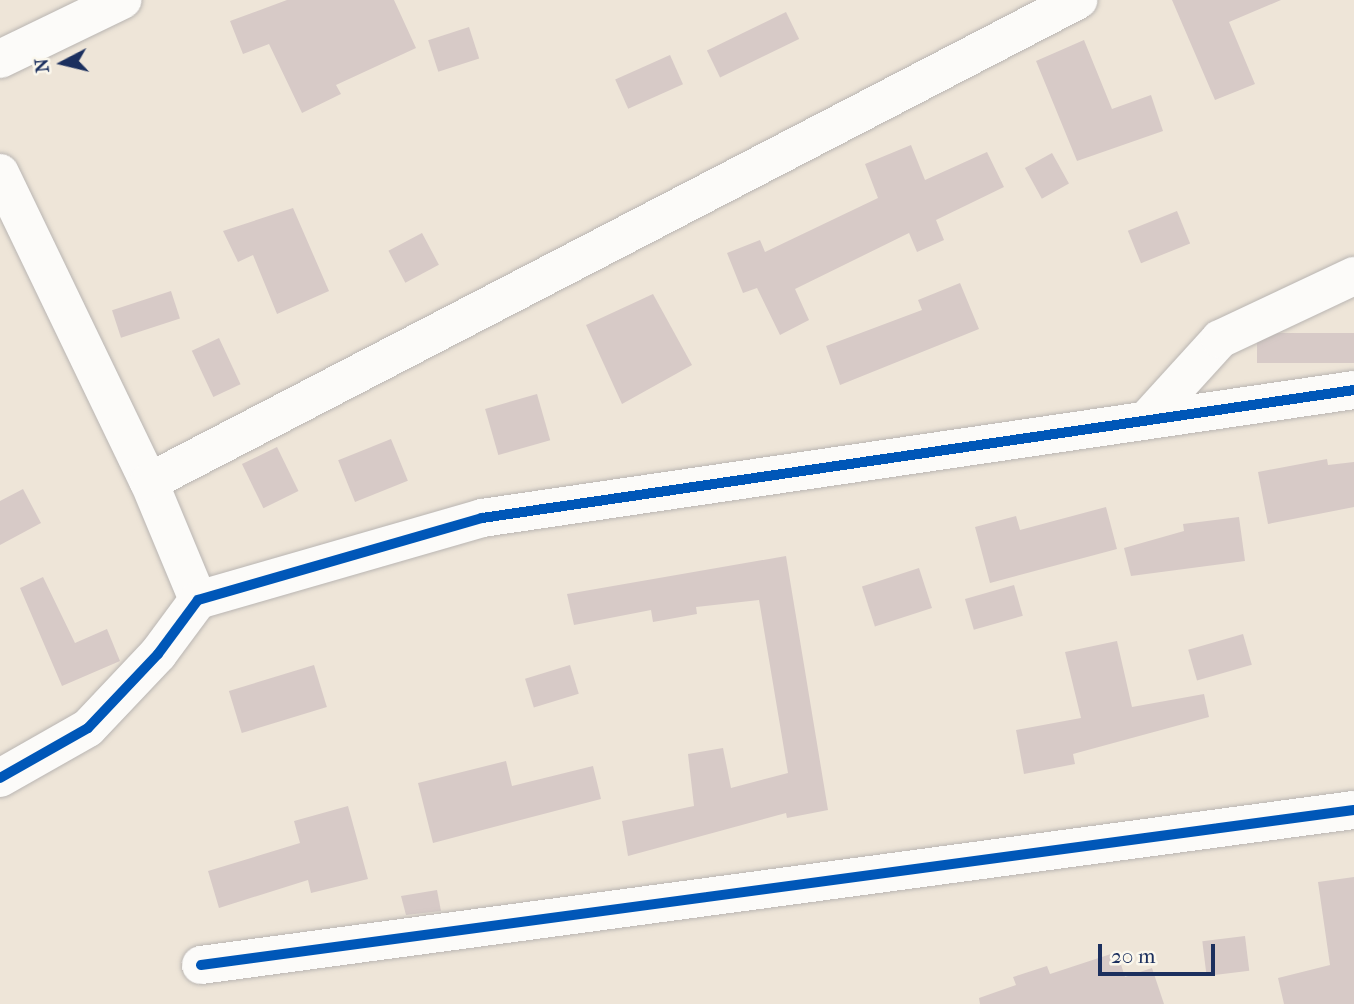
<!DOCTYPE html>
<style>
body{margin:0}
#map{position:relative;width:1354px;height:1004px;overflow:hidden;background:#eee5d8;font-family:"IM FELL French Canon",serif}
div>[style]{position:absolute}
.building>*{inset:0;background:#d7cac7;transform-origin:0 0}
.roads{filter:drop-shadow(0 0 2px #b9b5b2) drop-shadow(0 0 2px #b9b5b2)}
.minor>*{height:38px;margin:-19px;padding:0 19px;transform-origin:19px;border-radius:19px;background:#fcfbf9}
.cycleway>*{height:10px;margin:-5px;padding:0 5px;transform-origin:5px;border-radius:5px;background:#0057b8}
span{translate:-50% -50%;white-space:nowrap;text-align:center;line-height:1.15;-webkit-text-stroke:5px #fbf7ec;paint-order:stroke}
.north{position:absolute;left:28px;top:28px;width:70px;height:70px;-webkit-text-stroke:5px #fbf7ec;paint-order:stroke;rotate:263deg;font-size:19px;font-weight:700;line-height:28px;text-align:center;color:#1b2f5e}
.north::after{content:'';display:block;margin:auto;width:24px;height:32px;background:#1b2f5e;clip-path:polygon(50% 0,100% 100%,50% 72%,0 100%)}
.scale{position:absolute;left:1098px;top:944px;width:117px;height:32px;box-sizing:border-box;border:4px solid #1b2f5e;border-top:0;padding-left:9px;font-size:21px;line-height:24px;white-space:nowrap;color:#1b2f5e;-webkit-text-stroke:5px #fbf7ec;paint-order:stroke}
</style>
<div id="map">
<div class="building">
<i style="clip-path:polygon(287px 0,394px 0,416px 48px,336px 85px,341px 94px,302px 113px,269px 44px,243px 54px,230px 21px)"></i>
<i style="clip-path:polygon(1172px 0,1281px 0,1229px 22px,1255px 84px,1215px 100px)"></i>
<i style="left:786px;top:12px;width:30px;height:88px;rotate:64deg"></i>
<i style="left:469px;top:27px;width:33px;height:43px;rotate:72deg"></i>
<i style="clip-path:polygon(1084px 40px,1112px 109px,1151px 95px,1163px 131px,1077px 161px,1036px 61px)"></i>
<i style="left:670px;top:55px;width:32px;height:60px;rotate:66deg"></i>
<i style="clip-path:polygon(911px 145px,925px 180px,987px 152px,1004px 187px,936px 220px,944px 240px,917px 252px,909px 233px,795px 289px,809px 320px,780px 335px,757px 288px,743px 293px,727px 253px,760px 240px,765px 252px,878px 198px,865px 164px)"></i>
<i style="left:1052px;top:153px;width:35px;height:31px;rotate:61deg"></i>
<i style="clip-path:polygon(293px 208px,329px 291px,277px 314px,253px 255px,238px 262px,223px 231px)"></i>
<i style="left:1177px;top:211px;width:35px;height:53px;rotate:68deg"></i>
<i style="left:422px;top:233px;width:36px;height:38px;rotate:62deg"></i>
<i style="clip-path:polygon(960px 283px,979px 329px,840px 385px,826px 346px,922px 310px,918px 300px)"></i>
<i style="left:171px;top:291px;width:29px;height:62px;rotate:72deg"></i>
<i style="clip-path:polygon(653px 294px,692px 365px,622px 404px,586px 325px)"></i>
<i style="left:1354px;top:333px;width:30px;height:97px;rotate:90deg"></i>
<i style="left:219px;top:338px;width:51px;height:30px;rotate:65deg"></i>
<i style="left:537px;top:394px;width:48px;height:54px;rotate:74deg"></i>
<i style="left:391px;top:439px;width:45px;height:57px;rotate:68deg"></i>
<i style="left:277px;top:447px;width:49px;height:39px;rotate:64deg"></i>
<i style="clip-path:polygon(1327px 459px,1328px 465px,1354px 462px,1354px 507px,1268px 524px,1258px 472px)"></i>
<i style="clip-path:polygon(23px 489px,41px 523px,0 545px,0 501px)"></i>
<i style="clip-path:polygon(1106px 507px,1117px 549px,990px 583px,975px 527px,1016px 516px,1020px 530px)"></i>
<i style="clip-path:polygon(1239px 517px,1245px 561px,1131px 576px,1124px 548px,1184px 531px,1183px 524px)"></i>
<i style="clip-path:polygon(786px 556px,828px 810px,787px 818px,786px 813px,628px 856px,622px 821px,694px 806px,688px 754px,723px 748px,731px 788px,788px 773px,759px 600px,696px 607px,697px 614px,653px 622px,651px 610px,574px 625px,567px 594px)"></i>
<i style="left:919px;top:568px;width:42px;height:60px;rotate:72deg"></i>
<i style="clip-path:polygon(43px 577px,75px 643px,107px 629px,120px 661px,62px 686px,20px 588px)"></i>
<i style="left:1014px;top:585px;width:32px;height:51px;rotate:74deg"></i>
<i style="left:1243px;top:634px;width:32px;height:57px;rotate:74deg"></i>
<i style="clip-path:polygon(1117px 641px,1132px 707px,1204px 694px,1209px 717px,1073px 754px,1075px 764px,1024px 774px,1016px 730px,1081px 718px,1065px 652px)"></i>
<i style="left:314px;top:665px;width:44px;height:89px;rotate:73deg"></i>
<i style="left:570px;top:665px;width:30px;height:47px;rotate:73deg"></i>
<i style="clip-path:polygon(506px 761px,512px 786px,593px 766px,601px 799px,433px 843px,418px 783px)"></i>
<i style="clip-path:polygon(348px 806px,368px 879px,311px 893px,308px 880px,219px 908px,208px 871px,300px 843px,294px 821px)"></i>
<i style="clip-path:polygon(1354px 877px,1354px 1004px,1284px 1004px,1278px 978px,1330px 965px,1318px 882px)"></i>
<i style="clip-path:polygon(437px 890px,441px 911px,406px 915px,401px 896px)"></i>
<i style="left:1245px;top:936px;width:35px;height:43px;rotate:83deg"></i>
<i style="clip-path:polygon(1117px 952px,1125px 977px,1152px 968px,1164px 1004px,980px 1004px,979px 998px,1016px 985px,1013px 977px,1047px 966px,1050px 974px)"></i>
</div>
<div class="roads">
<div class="minor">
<i style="left:0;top:59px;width:136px;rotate:-25.8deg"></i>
<i style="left:0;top:173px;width:343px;rotate:64.3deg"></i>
<i style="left:149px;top:482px;width:128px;rotate:67.4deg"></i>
<i style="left:1150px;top:416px;width:104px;rotate:-47.7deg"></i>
<i style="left:1220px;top:339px;width:148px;rotate:-25.2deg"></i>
<i style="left:149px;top:482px;width:1047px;rotate:-27.42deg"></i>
<i style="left:0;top:778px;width:101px;rotate:-29.6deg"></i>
<i style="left:88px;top:728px;width:102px;rotate:-46.6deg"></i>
<i style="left:158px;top:654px;width:67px;rotate:-53.5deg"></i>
<i style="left:198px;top:600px;width:296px;rotate:-16.1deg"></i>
<i style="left:482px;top:518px;width:881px;rotate:-8.35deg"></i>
<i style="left:201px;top:965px;width:1163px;rotate:-7.66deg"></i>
</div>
</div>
<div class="cycleway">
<i style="left:0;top:778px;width:101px;rotate:-29.6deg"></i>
<i style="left:88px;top:728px;width:102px;rotate:-46.6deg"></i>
<i style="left:158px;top:654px;width:67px;rotate:-53.5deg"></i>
<i style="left:198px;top:600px;width:296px;rotate:-16.1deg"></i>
<i style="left:482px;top:518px;width:881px;rotate:-8.35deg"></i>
<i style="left:201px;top:965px;width:1163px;rotate:-7.66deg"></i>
</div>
<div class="north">N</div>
<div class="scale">20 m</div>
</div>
